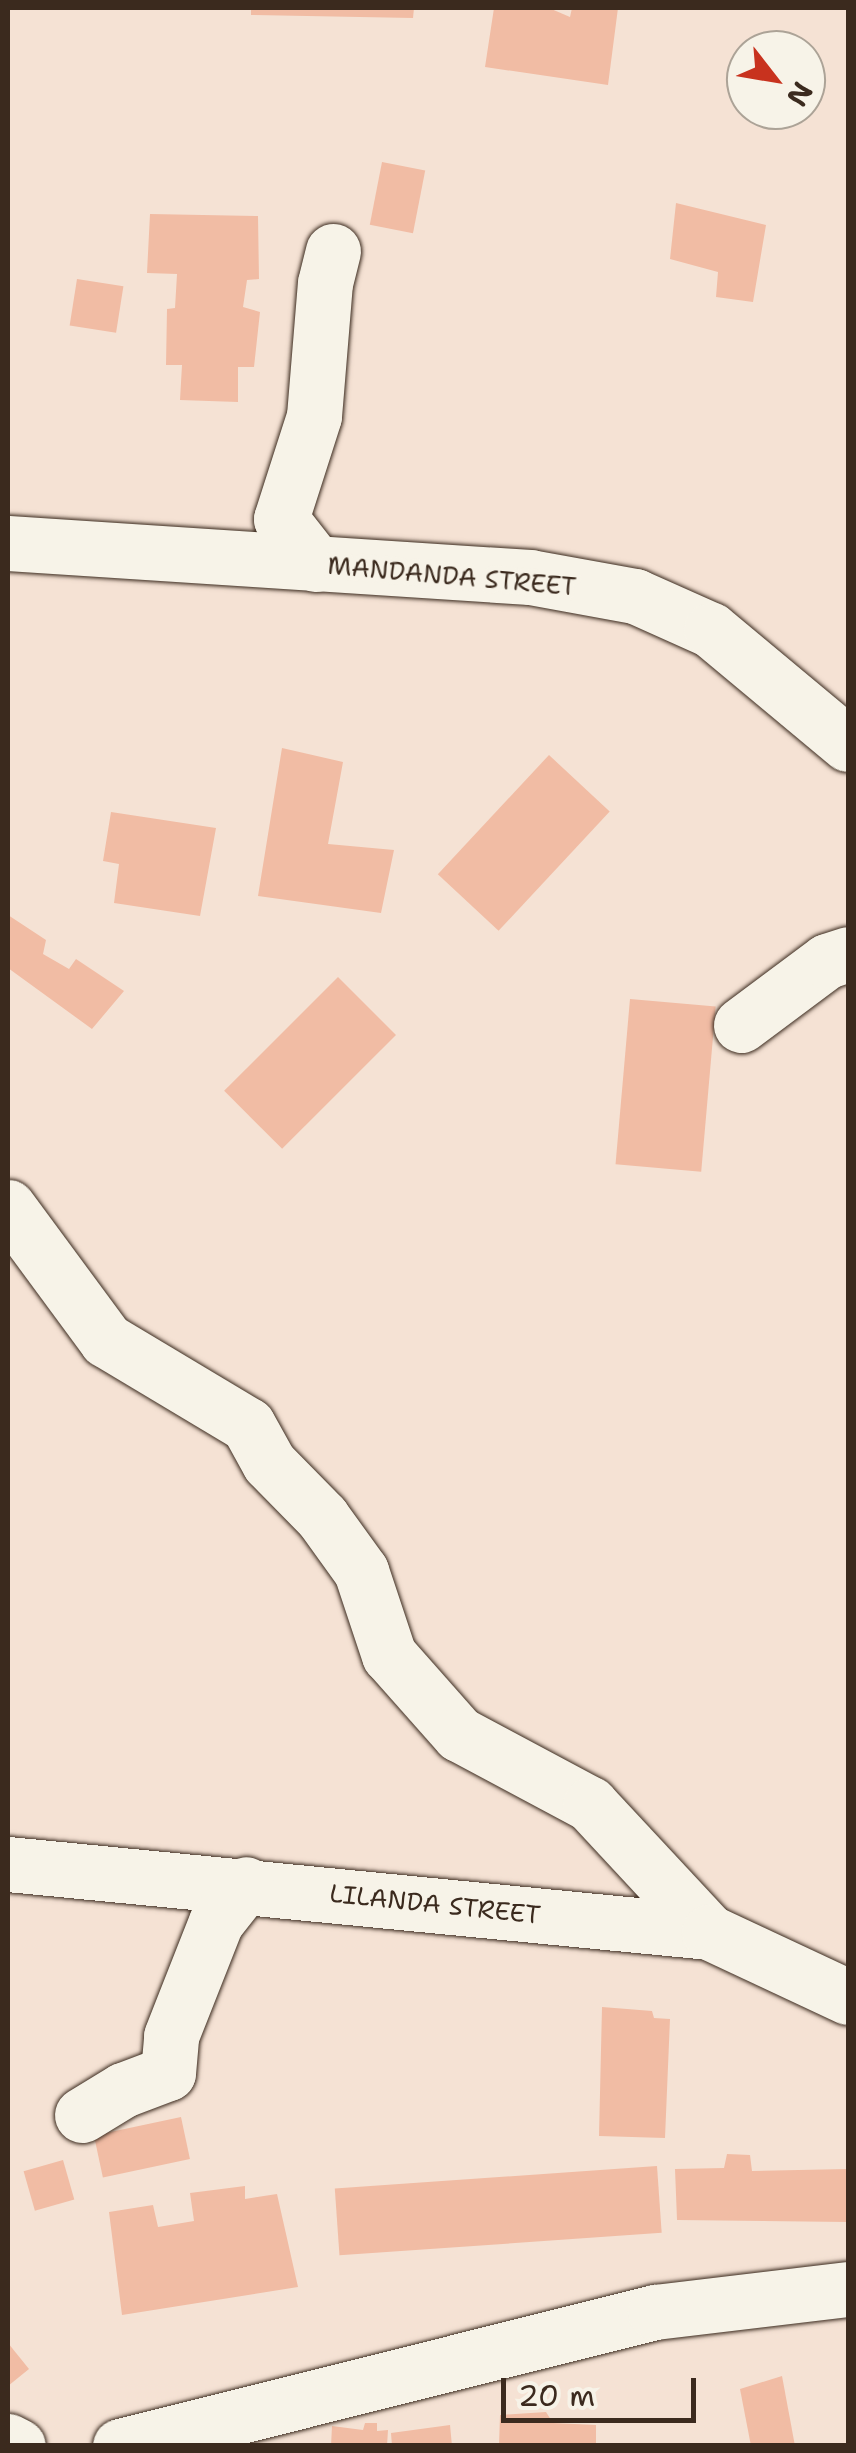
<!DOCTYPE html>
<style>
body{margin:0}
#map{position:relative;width:856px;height:2453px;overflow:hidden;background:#f5e2d4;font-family:"Shantell Sans",sans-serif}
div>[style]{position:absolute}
.building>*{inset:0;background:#f1bca4;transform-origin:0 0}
.roads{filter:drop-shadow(0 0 2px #3b2a1e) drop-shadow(0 0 2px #3b2a1e)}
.minor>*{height:55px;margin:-27.5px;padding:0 27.5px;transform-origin:27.5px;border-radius:27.5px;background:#f7f3e8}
span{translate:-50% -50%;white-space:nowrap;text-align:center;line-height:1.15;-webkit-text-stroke:10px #f7f3e8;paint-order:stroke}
.street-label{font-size:25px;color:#3b2a1e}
.frame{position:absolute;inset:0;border:10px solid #3b2a1e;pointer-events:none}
.north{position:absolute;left:726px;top:30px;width:100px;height:100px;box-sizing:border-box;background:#f7f3e8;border:2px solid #aca397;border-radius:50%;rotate:121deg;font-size:28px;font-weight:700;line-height:40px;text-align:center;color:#3b2a1e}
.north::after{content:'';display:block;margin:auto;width:35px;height:45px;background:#c8321e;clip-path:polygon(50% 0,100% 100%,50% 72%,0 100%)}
.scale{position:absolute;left:501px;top:2378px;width:195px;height:45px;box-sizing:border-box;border:5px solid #3b2a1e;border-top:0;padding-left:12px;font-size:30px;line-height:35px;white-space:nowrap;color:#3b2a1e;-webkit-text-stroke:8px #f7f3e8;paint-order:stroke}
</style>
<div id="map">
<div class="building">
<i style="clip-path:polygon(251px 8px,414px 8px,413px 18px,251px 15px)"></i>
<i style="clip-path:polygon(494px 8px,549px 8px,570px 17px,572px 8px,618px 8px,608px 85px,485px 67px)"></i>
<i style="left:382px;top:162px;width:44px;height:64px;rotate:11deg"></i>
<i style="clip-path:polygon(676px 203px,766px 225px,753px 302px,716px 297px,718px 272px,670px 259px)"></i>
<i style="clip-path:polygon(150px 214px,258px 216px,259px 279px,247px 280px,243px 307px,260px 312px,254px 367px,238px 367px,238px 402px,180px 400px,182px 365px,166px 365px,167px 309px,175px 308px,177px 274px,147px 273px)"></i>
<i style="left:77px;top:279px;width:47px;height:47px;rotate:9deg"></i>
<i style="clip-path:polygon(282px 748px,343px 762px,328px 844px,394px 850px,381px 913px,258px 896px)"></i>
<i style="left:549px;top:755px;width:83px;height:163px;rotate:43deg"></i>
<i style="clip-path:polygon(111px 812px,216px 828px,200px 916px,114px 903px,119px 864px,103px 861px)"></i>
<i style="clip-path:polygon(8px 915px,46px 940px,43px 954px,69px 969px,76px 959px,124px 991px,92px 1029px,8px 968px)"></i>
<i style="left:338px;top:977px;width:82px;height:161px;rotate:45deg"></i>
<i style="left:630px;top:999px;width:86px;height:166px;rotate:5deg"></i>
<i style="clip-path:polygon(602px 2007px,652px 2011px,654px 2018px,670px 2019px,665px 2138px,599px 2136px)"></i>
<i style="left:181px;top:2117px;width:43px;height:89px;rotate:78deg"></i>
<i style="clip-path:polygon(727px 2154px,750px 2155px,752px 2171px,848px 2169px,848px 2222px,677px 2220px,675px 2169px,724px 2168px)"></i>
<i style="left:63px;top:2160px;width:41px;height:41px;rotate:74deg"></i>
<i style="left:657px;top:2166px;width:67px;height:323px;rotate:86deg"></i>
<i style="clip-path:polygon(245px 2186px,245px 2199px,277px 2194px,298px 2287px,122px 2315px,109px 2212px,153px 2205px,158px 2227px,194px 2221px,190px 2193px)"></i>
<i style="clip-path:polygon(8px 2343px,29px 2369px,8px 2386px)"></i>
<i style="clip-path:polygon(782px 2376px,795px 2446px,751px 2446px,740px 2389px)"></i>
<i style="clip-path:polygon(546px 2412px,553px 2423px,596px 2425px,596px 2446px,499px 2446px,500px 2415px)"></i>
<i style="clip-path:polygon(365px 2423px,377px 2423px,377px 2431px,388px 2430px,387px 2446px,331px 2446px,332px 2426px,363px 2430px)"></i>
<i style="clip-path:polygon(450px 2425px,452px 2446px,392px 2446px,391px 2433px)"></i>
</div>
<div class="roads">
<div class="minor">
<i style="left:8px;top:543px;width:523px;rotate:3.73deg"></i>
<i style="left:530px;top:577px;width:107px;rotate:10.3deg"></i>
<i style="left:635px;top:596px;width:83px;rotate:24.1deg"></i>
<i style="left:711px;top:630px;width:178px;rotate:39.8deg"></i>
<i style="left:316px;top:564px;width:57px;rotate:-127.9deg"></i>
<i style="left:281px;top:519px;width:108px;rotate:-72.2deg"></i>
<i style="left:314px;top:416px;width:133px;rotate:-85.3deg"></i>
<i style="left:325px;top:283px;width:33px;rotate:-76deg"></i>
<i style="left:741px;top:1025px;width:107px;rotate:-36.7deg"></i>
<i style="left:827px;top:961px;width:22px;rotate:-18deg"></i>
<i style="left:8px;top:1207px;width:165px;rotate:53.6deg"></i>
<i style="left:106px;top:1340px;width:165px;rotate:30.9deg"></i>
<i style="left:248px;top:1425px;width:43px;rotate:61.1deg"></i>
<i style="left:269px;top:1463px;width:76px;rotate:45.5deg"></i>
<i style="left:322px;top:1517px;width:67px;rotate:54.2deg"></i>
<i style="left:361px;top:1571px;width:89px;rotate:71.6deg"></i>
<i style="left:389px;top:1655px;width:106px;rotate:48.5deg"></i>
<i style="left:459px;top:1734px;width:149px;rotate:28.1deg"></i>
<i style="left:590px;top:1804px;width:175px;rotate:47.1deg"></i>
<i style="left:8px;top:1864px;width:704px;rotate:5.54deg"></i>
<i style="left:709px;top:1932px;width:153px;rotate:25.1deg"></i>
<i style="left:82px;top:2115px;width:48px;rotate:-31.4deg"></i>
<i style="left:123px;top:2090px;width:48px;rotate:-20.7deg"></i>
<i style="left:168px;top:2073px;width:37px;rotate:-85deg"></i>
<i style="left:171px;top:2036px;width:123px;rotate:-68.5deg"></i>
<i style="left:216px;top:1922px;width:48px;rotate:-51.7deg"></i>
<i style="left:8px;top:2441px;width:11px;rotate:27deg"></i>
<i style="left:120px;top:2446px;width:552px;rotate:-14.06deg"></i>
<i style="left:655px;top:2312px;width:194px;rotate:-6.8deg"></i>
</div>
</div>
<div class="street-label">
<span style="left:452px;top:576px;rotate:5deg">MANDANDA STREET</span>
<span style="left:435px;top:1904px;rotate:6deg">LILANDA STREET</span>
</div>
<div class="frame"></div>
<div class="north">N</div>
<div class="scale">20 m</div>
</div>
